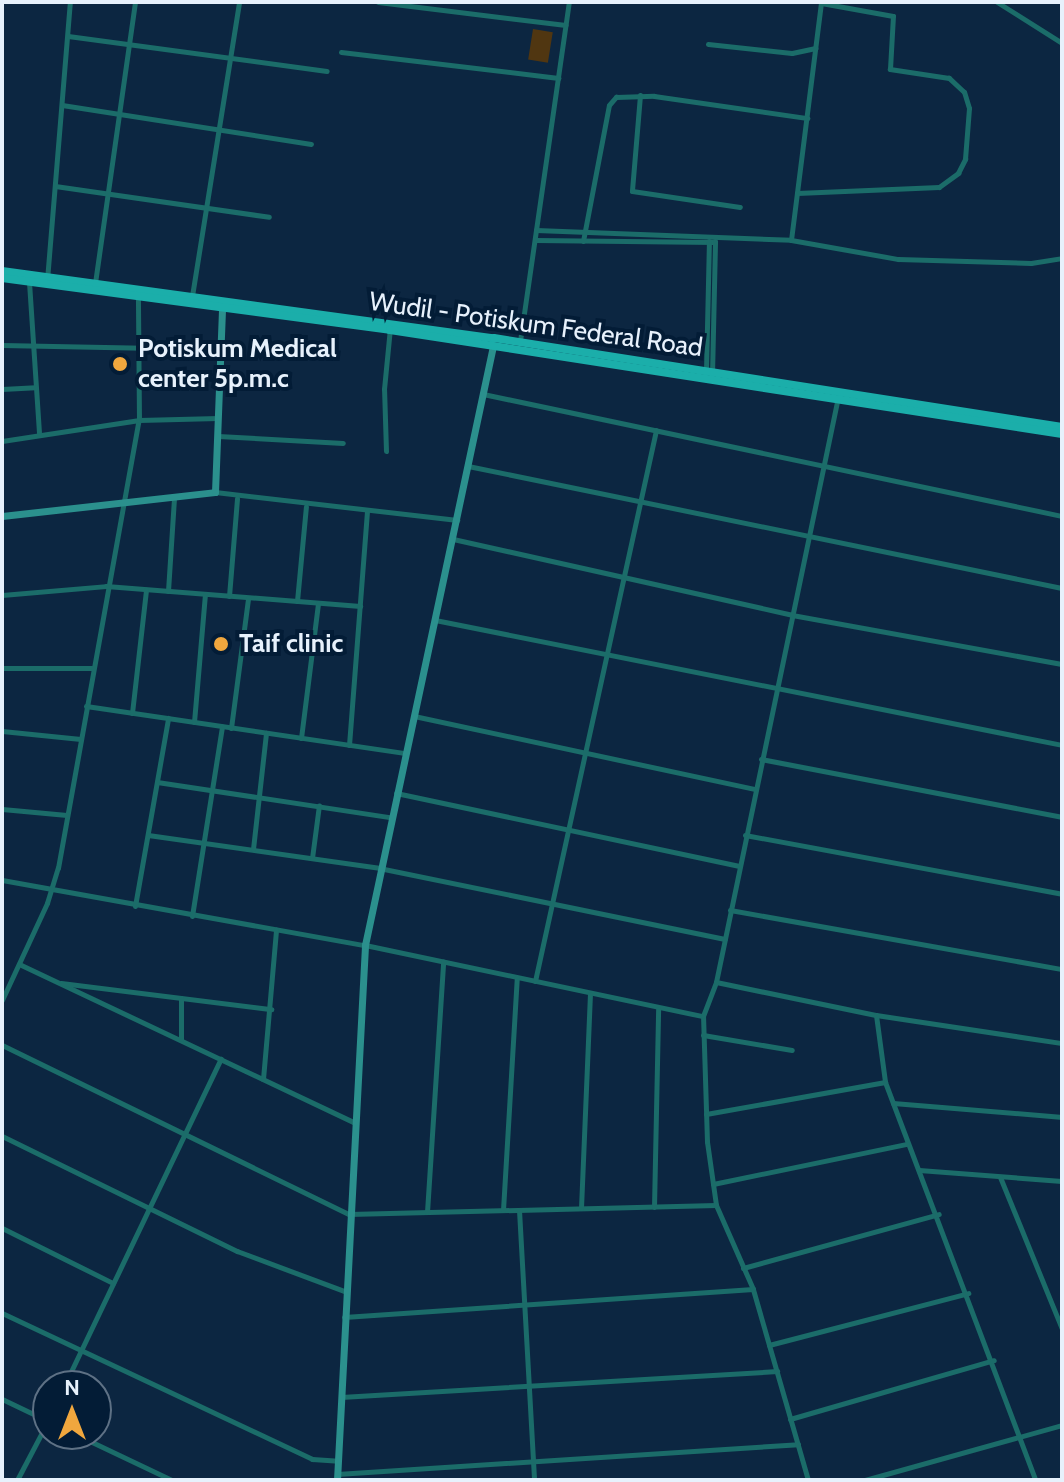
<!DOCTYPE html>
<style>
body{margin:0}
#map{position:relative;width:1064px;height:1482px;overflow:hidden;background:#0c2641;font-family:Cabin,sans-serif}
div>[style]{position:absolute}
.green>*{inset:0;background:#503611;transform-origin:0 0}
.street>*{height:5px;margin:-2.5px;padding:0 2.5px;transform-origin:2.5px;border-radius:2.5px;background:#1b6c69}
.secondary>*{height:7px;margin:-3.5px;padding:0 3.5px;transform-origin:3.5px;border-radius:3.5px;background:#2b908d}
.primary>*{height:8px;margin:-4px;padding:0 4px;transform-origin:4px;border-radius:4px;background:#1baeaa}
.dots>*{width:22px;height:22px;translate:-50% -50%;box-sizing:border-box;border:4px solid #031c36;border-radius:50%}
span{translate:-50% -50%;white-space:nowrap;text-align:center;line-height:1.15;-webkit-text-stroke:8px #031c36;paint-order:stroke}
.street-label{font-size:26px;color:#e7f1fc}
.poi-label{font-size:26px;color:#e7f1fc;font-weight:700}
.left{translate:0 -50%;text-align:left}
.frame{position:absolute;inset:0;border:4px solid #e7f1fc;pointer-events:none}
.north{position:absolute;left:32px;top:1370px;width:80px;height:80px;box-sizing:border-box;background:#031c36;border:2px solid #5e7185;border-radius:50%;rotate:0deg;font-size:22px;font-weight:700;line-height:32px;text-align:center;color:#e7f1fc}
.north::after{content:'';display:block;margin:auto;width:28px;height:36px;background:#f0a73e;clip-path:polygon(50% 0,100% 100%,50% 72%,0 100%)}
</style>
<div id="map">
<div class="green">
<i style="left:533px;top:29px;width:20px;height:31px;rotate:9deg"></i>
</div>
<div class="street">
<i style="left:378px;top:2px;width:189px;rotate:7deg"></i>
<i style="left:997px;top:2px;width:77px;rotate:32.2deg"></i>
<i style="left:68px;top:36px;width:261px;rotate:7.7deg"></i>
<i style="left:708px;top:44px;width:84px;rotate:6.1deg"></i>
<i style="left:792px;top:53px;width:24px;rotate:-12deg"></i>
<i style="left:341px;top:52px;width:219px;rotate:6.8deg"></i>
<i style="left:640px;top:95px;width:96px;rotate:94.8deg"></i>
<i style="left:632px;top:191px;width:109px;rotate:8.4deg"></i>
<i style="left:62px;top:105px;width:252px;rotate:8.9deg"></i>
<i style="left:55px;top:186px;width:216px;rotate:8.2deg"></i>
<i style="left:797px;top:193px;width:142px;rotate:-2.4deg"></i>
<i style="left:939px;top:187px;width:24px;rotate:-36deg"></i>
<i style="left:958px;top:173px;width:16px;rotate:-63deg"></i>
<i style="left:965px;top:159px;width:51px;rotate:-85.5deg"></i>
<i style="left:969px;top:108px;width:17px;rotate:-107deg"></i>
<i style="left:964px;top:92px;width:21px;rotate:-137deg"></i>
<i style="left:949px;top:78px;width:60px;rotate:-171.3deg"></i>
<i style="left:890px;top:69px;width:53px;rotate:-86.8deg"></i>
<i style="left:893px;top:16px;width:73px;rotate:-169.8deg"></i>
<i style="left:536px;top:230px;width:255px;rotate:2.2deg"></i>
<i style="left:791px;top:240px;width:109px;rotate:10.1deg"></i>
<i style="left:898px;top:259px;width:133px;rotate:1.7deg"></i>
<i style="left:1031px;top:263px;width:31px;rotate:-9deg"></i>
<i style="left:535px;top:240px;width:180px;rotate:0.6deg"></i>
<i style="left:791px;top:240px;width:239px;rotate:-82.8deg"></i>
<i style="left:583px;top:241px;width:138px;rotate:-79.2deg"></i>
<i style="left:609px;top:105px;width:11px;rotate:-49deg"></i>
<i style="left:616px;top:97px;width:38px;rotate:-2deg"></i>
<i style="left:654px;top:96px;width:155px;rotate:8.2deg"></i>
<i style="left:47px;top:280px;width:279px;rotate:-85.3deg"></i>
<i style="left:29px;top:282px;width:152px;rotate:86.2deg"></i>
<i style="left:95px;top:283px;width:284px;rotate:-81.9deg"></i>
<i style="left:192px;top:296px;width:298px;rotate:-80.9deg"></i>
<i style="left:520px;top:341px;width:343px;rotate:-81.8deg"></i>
<i style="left:2px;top:345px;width:218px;rotate:1.1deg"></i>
<i style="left:706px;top:371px;width:130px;rotate:-88.7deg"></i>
<i style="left:712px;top:375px;width:134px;rotate:-88.7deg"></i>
<i style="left:2px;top:389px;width:33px;rotate:-3deg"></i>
<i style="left:483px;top:394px;width:592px;rotate:11.9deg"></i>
<i style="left:218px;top:436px;width:125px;rotate:3.2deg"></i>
<i style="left:2px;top:441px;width:139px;rotate:-8.7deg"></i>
<i style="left:139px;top:420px;width:79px;rotate:-1.5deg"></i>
<i style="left:386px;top:451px;width:62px;rotate:-91.8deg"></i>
<i style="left:384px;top:389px;width:61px;rotate:-84.4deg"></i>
<i style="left:468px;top:466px;width:606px;rotate:11.61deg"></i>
<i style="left:215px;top:492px;width:244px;rotate:6.6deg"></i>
<i style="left:453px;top:539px;width:347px;rotate:12.6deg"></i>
<i style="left:792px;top:615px;width:274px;rotate:10.3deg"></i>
<i style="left:168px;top:591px;width:94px;rotate:-86.3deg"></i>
<i style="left:2px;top:595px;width:104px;rotate:-4.9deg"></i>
<i style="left:106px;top:586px;width:255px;rotate:4.5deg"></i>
<i style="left:229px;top:596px;width:98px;rotate:-85.3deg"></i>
<i style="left:297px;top:601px;width:95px;rotate:-84.6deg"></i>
<i style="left:435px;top:620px;width:639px;rotate:11.27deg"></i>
<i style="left:2px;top:668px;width:91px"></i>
<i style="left:86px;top:706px;width:321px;rotate:8.4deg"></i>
<i style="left:132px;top:713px;width:124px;rotate:-83.5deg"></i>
<i style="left:414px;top:716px;width:349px;rotate:12.1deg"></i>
<i style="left:194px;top:722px;width:128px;rotate:-85.1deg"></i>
<i style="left:231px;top:728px;width:131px;rotate:-82.5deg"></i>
<i style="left:2px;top:731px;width:79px;rotate:5.8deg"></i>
<i style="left:301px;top:738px;width:136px;rotate:-82.8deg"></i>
<i style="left:349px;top:745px;width:235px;rotate:-85.6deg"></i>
<i style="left:761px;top:759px;width:307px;rotate:10.9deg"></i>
<i style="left:157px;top:782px;width:235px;rotate:8.6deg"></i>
<i style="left:396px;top:793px;width:351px;rotate:12deg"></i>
<i style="left:2px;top:809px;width:65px;rotate:5.3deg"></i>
<i style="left:148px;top:835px;width:233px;rotate:8.1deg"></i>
<i style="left:379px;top:868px;width:353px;rotate:11.6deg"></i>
<i style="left:745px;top:835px;width:322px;rotate:10.5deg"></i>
<i style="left:253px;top:849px;width:117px;rotate:-83.6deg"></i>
<i style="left:312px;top:858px;width:53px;rotate:-82.5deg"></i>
<i style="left:2px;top:880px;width:369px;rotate:10.2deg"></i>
<i style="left:365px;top:945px;width:345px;rotate:11.9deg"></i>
<i style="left:135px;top:906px;width:191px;rotate:-80deg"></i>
<i style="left:730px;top:910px;width:337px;rotate:10.1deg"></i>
<i style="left:192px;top:916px;width:192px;rotate:-81deg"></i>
<i style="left:19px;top:964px;width:370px;rotate:25.3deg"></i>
<i style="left:535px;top:981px;width:564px;rotate:-77.61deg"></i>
<i style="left:716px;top:982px;width:163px;rotate:11.7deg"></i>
<i style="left:876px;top:1015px;width:188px;rotate:8.6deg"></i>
<i style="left:61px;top:983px;width:212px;rotate:7.1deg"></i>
<i style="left:181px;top:998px;width:41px;rotate:90deg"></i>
<i style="left:2px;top:1000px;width:107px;rotate:-65.1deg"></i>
<i style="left:47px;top:903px;width:37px;rotate:-73deg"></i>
<i style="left:58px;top:868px;width:455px;rotate:-79.8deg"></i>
<i style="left:139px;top:420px;width:124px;rotate:-90.5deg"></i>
<i style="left:876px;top:1015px;width:68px;rotate:82.3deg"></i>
<i style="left:885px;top:1082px;width:425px;rotate:69.3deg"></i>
<i style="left:703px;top:1035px;width:90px;rotate:9.6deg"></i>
<i style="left:2px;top:1045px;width:386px;rotate:26deg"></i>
<i style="left:349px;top:1214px;width:367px;rotate:-1.4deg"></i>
<i style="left:263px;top:1079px;width:150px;rotate:-85deg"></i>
<i style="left:893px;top:1103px;width:170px;rotate:4.7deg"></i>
<i style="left:706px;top:1114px;width:182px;rotate:-10.1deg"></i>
<i style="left:2px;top:1136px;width:262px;rotate:26.1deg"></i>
<i style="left:237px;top:1251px;width:114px;rotate:20.5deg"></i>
<i style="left:919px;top:1170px;width:143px;rotate:4.4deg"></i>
<i style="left:1000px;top:1177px;width:164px;rotate:67.8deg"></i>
<i style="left:713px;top:1184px;width:198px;rotate:-11.7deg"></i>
<i style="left:654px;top:1207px;width:198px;rotate:-88.8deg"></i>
<i style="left:581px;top:1208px;width:214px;rotate:-87.6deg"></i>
<i style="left:503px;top:1210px;width:233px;rotate:-86.6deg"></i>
<i style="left:519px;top:1210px;width:270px;rotate:86.8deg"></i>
<i style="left:427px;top:1212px;width:251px;rotate:-86.3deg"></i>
<i style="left:2px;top:1228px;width:124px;rotate:26.4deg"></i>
<i style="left:743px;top:1268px;width:203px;rotate:-15.4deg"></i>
<i style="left:2px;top:1313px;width:343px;rotate:25.2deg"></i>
<i style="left:312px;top:1459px;width:26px;rotate:4deg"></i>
<i style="left:344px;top:1317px;width:410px;rotate:-3.9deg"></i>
<i style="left:769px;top:1345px;width:206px;rotate:-14.6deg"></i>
<i style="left:64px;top:1386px;width:363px;rotate:-64.4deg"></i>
<i style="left:341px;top:1397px;width:437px;rotate:-3.4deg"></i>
<i style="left:2px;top:1399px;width:51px;rotate:25.6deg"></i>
<i style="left:790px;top:1419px;width:212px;rotate:-16.1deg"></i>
<i style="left:75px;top:1434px;width:107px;rotate:25.4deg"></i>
<i style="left:337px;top:1474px;width:462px;rotate:-3.7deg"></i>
<i style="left:17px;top:1480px;width:67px;rotate:-62.3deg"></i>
<i style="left:808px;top:1480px;width:199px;rotate:-106.1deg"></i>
<i style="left:753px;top:1289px;width:92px;rotate:-113.8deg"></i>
<i style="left:716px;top:1205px;width:64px;rotate:-98.1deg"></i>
<i style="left:707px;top:1142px;width:126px;rotate:-91.8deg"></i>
<i style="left:703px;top:1016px;width:36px;rotate:-69deg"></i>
<i style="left:716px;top:982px;width:598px;rotate:-78.22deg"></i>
<i style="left:865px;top:1480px;width:205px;rotate:-15.6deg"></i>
</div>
<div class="secondary">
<i style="left:2px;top:516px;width:214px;rotate:-6.4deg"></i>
<i style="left:215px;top:492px;width:184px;rotate:-87.8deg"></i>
<i style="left:337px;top:1480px;width:536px;rotate:-87deg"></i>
<i style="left:365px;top:945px;width:613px;rotate:-77.94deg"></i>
</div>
<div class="primary">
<i style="left:2px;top:271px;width:497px;rotate:7.8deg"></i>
<i style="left:494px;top:338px;width:575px;rotate:8.91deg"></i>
<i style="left:2px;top:278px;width:391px;rotate:7.6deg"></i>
<i style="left:390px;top:330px;width:680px;rotate:8.8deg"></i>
</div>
<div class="dots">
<i style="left:120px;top:364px;background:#f0a73e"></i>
<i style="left:221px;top:644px;background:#f0a73e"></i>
</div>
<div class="street-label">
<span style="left:536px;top:325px;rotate:8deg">Wudil - Potiskum Federal Road</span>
</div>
<div class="poi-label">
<span class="left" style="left:138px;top:364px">Potiskum Medical<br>center 5p.m.c</span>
<span class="left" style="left:239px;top:644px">Taif clinic</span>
</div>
<div class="frame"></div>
<div class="north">N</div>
</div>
